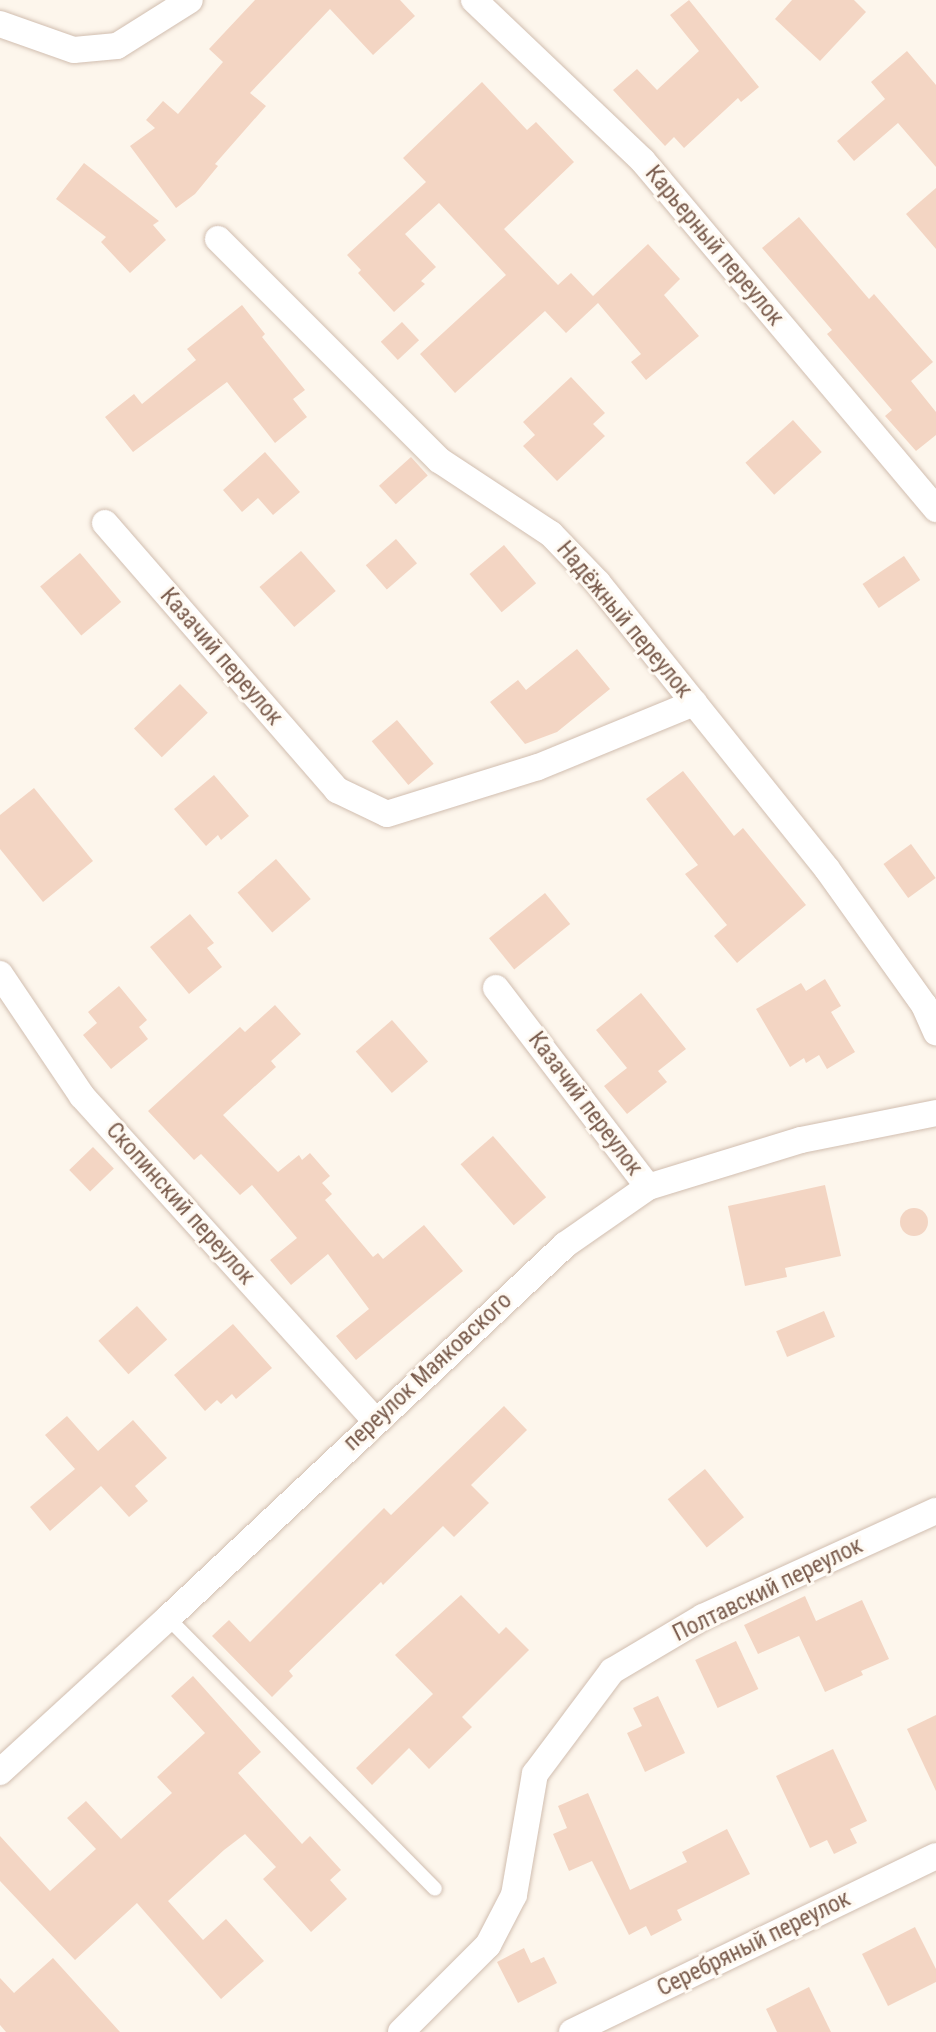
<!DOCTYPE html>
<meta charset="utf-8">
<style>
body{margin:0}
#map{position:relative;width:936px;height:2032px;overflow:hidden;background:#fdf6ec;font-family:"Roboto Condensed",sans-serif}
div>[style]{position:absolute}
.building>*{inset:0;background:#f3d5c3;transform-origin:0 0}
.round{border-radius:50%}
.roads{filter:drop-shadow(0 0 2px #d1beb0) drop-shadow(0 0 2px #d1beb0)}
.service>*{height:14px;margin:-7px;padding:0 7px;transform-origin:7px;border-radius:7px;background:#fff}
.minor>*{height:26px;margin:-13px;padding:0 13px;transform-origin:13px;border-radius:13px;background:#fff}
span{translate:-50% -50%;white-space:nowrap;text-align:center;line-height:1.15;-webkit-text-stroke:6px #fffaf3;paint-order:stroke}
.street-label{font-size:23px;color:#7a5c4d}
</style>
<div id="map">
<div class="building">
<i style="clip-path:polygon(255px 0,400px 0,415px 16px,373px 55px,330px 9px,250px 93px,266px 106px,215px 164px,218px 166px,195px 194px,176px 208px,130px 146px,155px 128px,146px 120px,163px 101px,178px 114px,223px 62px,209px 49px)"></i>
<i style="clip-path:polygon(689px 0,759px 87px,741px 102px,738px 98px,684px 148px,674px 137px,665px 146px,613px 90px,637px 69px,657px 90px,699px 51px,670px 15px)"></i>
<i style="clip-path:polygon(792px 0,854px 0,866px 12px,820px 61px,775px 19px)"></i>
<i style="clip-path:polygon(907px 51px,936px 85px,936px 167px,898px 123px,854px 161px,837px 141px,885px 99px,871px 82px)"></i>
<i style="clip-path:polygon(482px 82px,527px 130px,536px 122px,574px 162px,504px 229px,558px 285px,571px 273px,593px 296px,648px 244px,680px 279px,664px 295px,699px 336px,646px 380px,631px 362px,641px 354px,598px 303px,566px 333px,545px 311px,455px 393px,420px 354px,506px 275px,439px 203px,405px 234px,436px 267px,421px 281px,425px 284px,394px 312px,358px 273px,361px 270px,347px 255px,426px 182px,403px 158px)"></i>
<i style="clip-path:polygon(84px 163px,159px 221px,153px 225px,166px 240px,130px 273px,101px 242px,106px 237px,56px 199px)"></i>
<i style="clip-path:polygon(936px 188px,936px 249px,906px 214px)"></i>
<i style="clip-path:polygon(799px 217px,869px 299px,874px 294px,933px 362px,911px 381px,936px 412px,936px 435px,916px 451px,885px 416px,892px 410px,827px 334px,832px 330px,762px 248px)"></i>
<i style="clip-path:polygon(242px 305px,265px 334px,262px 337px,305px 390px,293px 399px,307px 417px,275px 443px,227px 382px,133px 452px,105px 417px,134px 394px,142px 404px,196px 360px,187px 349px)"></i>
<i style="left:402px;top:322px;width:25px;height:29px;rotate:47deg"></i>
<i style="clip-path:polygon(571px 377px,605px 413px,593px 424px,605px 436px,557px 481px,523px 446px,535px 435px,523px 422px)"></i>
<i style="left:793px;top:420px;width:43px;height:64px;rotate:48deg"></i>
<i style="clip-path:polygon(265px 452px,300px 492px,273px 515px,258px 498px,242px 512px,223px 490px)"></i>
<i style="left:411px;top:457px;width:25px;height:43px;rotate:48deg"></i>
<i style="left:396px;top:539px;width:32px;height:40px;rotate:49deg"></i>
<i style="left:504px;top:545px;width:50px;height:45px;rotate:50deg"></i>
<i style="left:301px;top:551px;width:53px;height:55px;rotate:49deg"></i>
<i style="left:80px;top:553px;width:64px;height:52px;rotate:50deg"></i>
<i style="left:904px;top:556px;width:29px;height:50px;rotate:56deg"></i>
<i style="clip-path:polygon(577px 649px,610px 689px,557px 732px,525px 744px,490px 702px,518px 680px,526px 690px)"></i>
<i style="left:180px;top:684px;width:40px;height:64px;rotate:46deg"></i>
<i style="left:397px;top:720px;width:57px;height:33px;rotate:50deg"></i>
<i style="clip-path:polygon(683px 771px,734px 836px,743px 828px,806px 905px,737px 963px,714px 936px,727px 925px,685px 874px,698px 865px,646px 799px)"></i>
<i style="clip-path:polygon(214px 775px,249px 816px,221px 840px,218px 835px,206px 846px,174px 809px)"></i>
<i style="clip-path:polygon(34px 788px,93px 861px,43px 902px,0 849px,0 815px)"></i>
<i style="left:911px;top:844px;width:42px;height:34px;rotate:54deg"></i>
<i style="left:276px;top:859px;width:53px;height:51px;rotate:49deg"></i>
<i style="left:545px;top:893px;width:40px;height:72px;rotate:51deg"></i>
<i style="clip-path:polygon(190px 914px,214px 943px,207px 948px,222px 967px,189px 994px,150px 947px)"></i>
<i style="clip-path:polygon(825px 979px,841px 1006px,831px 1012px,855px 1052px,827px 1069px,819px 1055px,806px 1063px,804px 1058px,790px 1067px,756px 1009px,801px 983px,806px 991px)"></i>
<i style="clip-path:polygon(119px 986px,147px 1020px,139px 1027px,148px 1039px,111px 1069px,83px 1035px,97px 1023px,88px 1012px)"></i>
<i style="clip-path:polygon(641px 993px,686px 1049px,658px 1071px,667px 1082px,627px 1114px,604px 1086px,627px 1068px,596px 1030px)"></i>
<i style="clip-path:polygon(275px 1005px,301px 1034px,271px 1061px,276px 1067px,223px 1115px,278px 1172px,299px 1155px,302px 1160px,310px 1153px,330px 1176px,322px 1183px,332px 1194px,325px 1200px,373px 1257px,378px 1253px,383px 1259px,424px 1225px,463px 1271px,356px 1360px,336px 1336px,369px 1309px,328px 1254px,291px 1285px,270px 1260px,297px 1238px,252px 1185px,240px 1195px,201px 1154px,194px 1160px,148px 1111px,240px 1027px,245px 1032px)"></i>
<i style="left:392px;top:1020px;width:55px;height:48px;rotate:49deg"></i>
<i style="left:493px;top:1136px;width:81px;height:43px;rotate:49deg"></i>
<i style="left:93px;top:1147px;width:30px;height:33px;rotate:46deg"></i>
<i style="clip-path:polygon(825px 1185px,841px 1256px,785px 1268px,787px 1277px,745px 1286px,728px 1206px)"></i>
<i class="round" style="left:900px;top:1208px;width:28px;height:28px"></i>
<i style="left:137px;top:1306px;width:45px;height:52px;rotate:48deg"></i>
<i style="left:824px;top:1311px;width:28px;height:52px;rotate:67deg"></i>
<i style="clip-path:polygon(233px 1324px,272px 1368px,236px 1399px,232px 1394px,221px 1404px,217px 1400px,205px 1411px,174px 1375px)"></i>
<i style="clip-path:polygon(504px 1406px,527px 1430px,471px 1485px,489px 1503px,454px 1537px,443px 1526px,383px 1585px,381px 1582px,289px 1671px,293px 1676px,272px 1697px,212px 1636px,229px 1620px,250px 1642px,384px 1508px,391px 1515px)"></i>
<i style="clip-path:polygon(67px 1416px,98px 1451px,133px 1420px,167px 1458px,135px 1486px,148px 1501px,129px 1517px,101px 1486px,50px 1531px,30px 1507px,75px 1469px,45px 1435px)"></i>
<i style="left:705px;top:1469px;width:62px;height:48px;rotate:51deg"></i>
<i style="clip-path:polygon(461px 1595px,499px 1634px,506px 1627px,529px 1650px,462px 1717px,472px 1727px,429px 1769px,409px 1748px,372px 1785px,356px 1768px,433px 1694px,395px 1655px)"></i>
<i style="clip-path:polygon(805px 1596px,816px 1621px,862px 1600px,889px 1659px,861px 1671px,863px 1675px,825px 1692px,799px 1636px,758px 1654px,744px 1625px)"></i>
<i style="left:736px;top:1641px;width:53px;height:45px;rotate:65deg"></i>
<i style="clip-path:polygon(193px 1676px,261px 1752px,238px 1773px,302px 1844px,310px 1836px,341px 1870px,330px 1880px,347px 1899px,311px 1932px,263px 1879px,276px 1867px,245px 1834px,224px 1850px,168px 1901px,203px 1940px,226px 1919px,264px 1961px,221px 1999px,137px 1903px,75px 1960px,0 1881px,0 1836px,50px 1891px,96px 1849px,67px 1818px,86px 1801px,121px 1839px,172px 1793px,157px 1777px,205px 1733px,171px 1696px)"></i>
<i style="clip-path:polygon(658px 1696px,685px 1753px,645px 1772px,627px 1733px,642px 1726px,633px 1708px)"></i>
<i style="clip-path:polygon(936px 1715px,936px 1791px,907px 1729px)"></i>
<i style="clip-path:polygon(833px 1749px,867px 1821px,850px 1829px,857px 1843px,834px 1854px,827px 1840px,810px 1848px,776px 1776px)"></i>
<i style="clip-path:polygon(588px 1793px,630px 1890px,687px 1862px,682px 1852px,727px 1829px,750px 1874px,677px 1910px,682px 1920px,651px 1936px,646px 1926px,629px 1935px,592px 1861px,569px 1871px,553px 1834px,567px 1828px,558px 1806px)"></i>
<i style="clip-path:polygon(915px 1927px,936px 1969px,936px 1982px,888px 2006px,862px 1954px)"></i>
<i style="clip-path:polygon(524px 1948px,531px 1963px,544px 1957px,557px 1983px,518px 2003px,497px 1962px)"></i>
<i style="clip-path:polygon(53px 1958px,120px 2032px,6px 2032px,0 2025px,0 1978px,14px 1993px)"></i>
<i style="clip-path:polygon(809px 1987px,831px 2032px,777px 2032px,766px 2009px)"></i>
</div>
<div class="roads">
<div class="service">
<i style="left:168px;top:1618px;width:380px;rotate:45.4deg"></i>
</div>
<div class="minor">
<i style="left:474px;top:0;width:233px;rotate:43.6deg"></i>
<i style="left:643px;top:161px;width:455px;rotate:49.9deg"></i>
<i style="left:0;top:24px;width:78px;rotate:19.4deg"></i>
<i style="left:74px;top:50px;width:43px;rotate:-5.3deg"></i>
<i style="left:117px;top:46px;width:86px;rotate:-32.2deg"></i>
<i style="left:218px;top:239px;width:313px;rotate:45deg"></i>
<i style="left:439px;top:460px;width:134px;rotate:33.5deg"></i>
<i style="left:551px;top:534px;width:68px;rotate:46.2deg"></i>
<i style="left:598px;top:583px;width:366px;rotate:51.3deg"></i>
<i style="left:827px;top:869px;width:167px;rotate:54.5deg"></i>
<i style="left:924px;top:1005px;width:30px;rotate:66deg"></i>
<i style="left:105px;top:523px;width:354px;rotate:49deg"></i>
<i style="left:337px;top:790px;width:55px;rotate:25.6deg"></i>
<i style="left:387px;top:814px;width:158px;rotate:-17.3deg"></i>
<i style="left:538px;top:767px;width:169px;rotate:-22.3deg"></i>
<i style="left:0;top:974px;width:147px;rotate:56.1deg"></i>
<i style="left:82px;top:1096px;width:438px;rotate:47.9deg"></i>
<i style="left:496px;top:988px;width:250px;rotate:52.6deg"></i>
<i style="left:0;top:1772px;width:228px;rotate:-42.5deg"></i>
<i style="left:168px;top:1618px;width:545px;rotate:-43.21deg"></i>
<i style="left:565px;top:1245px;width:101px;rotate:-34.9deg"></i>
<i style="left:648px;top:1187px;width:160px;rotate:-17.1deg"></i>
<i style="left:801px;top:1140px;width:138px;rotate:-11.3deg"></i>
<i style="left:401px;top:2032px;width:123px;rotate:-45deg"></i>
<i style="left:488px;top:1945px;width:56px;rotate:-62.5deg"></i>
<i style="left:514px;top:1895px;width:123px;rotate:-80.2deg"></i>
<i style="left:535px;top:1774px;width:129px;rotate:-53.2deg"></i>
<i style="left:612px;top:1671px;width:106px;rotate:-30.7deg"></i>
<i style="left:703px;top:1617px;width:256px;rotate:-24.5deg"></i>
<i style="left:572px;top:2032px;width:404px;rotate:-25.8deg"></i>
</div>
</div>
<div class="street-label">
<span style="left:714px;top:246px;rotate:50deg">Карьерный переулок</span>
<span style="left:624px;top:620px;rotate:50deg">Надёжный переулок</span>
<span style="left:221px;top:657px;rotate:49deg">Казачий переулок</span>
<span style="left:585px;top:1104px;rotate:53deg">Казачий переулок</span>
<span style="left:180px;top:1204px;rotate:48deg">Скопинский переулок</span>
<span style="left:428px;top:1372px;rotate:-43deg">переулок Маяковского</span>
<span style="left:768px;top:1590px;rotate:-26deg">Полтавский переулок</span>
<span style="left:754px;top:1944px;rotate:-26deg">Серебряный переулок</span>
</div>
</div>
